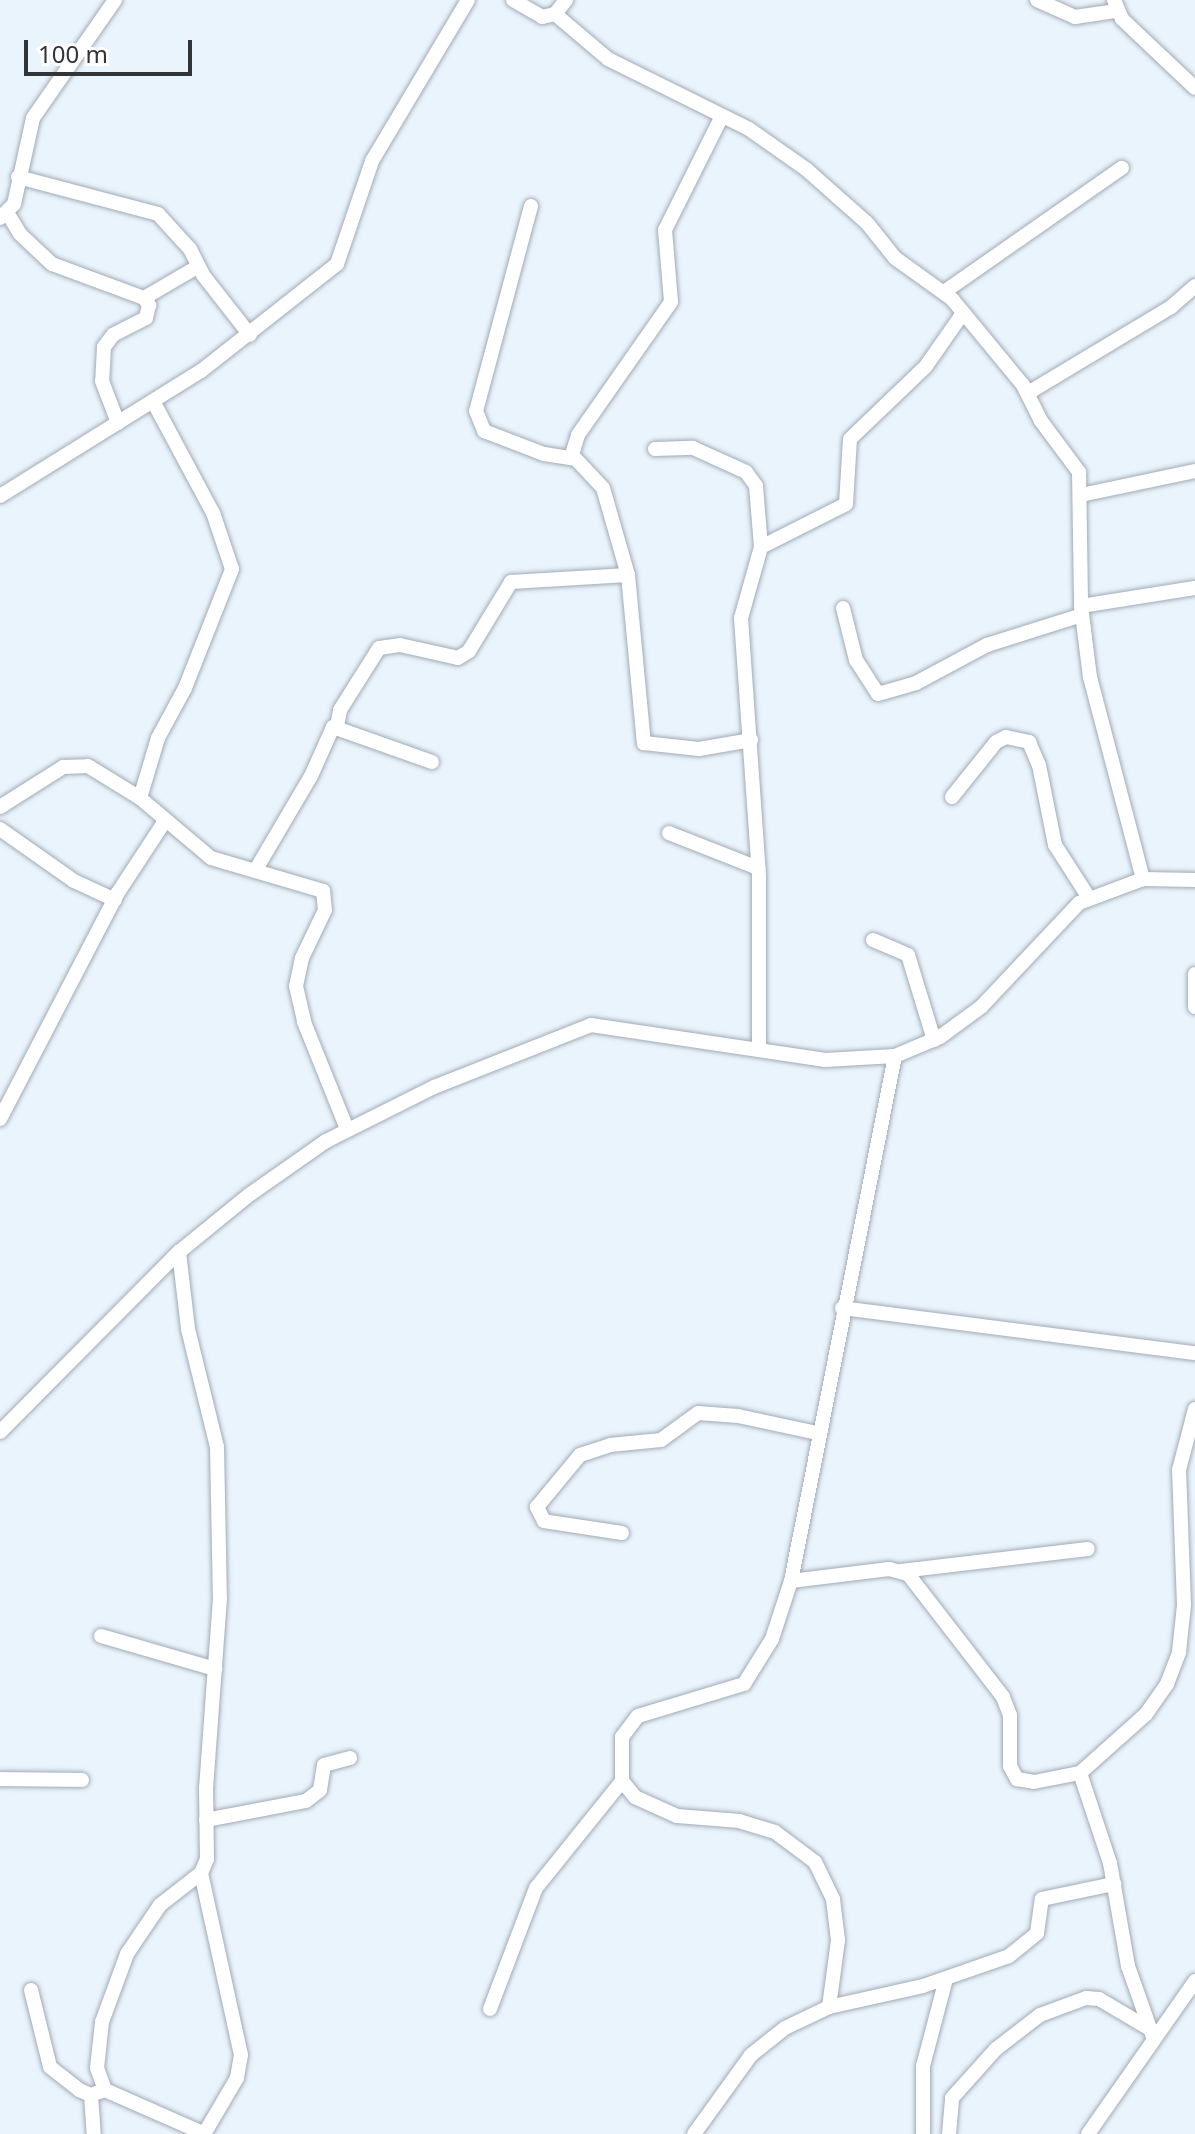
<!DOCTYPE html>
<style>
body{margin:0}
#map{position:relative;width:1195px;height:2134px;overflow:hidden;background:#eaf4fd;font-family:"Noto Sans",sans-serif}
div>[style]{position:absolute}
.roads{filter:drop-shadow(0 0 2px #a2abb4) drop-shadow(0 0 2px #a2abb4)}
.minor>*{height:14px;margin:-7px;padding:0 7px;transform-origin:7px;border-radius:7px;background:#fff}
span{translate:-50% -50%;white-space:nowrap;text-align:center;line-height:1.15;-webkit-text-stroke:6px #fff;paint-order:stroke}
.scale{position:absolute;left:24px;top:40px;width:168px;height:36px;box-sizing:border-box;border:4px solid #313538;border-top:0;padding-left:10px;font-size:24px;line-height:28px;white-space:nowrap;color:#313538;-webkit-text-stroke:6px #fff;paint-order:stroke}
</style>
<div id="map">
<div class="roads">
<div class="minor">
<i style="left:513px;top:0;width:34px;rotate:30deg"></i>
<i style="left:542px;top:17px;width:13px;rotate:-13deg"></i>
<i style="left:555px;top:14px;width:18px;rotate:-52deg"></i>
<i style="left:1037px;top:0;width:42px;rotate:24.1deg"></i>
<i style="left:1075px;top:17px;width:40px;rotate:-8.5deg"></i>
<i style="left:1114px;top:0;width:21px;rotate:67deg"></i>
<i style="left:1122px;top:19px;width:100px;rotate:43.4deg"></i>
<i style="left:555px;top:14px;width:70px;rotate:40.3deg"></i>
<i style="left:608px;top:59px;width:157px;rotate:26.4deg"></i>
<i style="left:749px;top:129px;width:70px;rotate:35.1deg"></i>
<i style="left:806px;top:169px;width:81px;rotate:41.5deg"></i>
<i style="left:867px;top:223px;width:45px;rotate:51.3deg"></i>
<i style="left:895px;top:258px;width:70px;rotate:35.7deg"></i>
<i style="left:952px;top:299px;width:112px;rotate:50.5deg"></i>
<i style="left:1023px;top:385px;width:40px;rotate:63.4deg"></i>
<i style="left:1041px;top:421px;width:64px;rotate:53.3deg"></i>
<i style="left:1079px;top:472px;width:134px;rotate:89.1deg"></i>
<i style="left:1081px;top:606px;width:72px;rotate:82.8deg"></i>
<i style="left:1090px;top:677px;width:209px;rotate:75.3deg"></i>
<i style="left:722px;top:116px;width:127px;rotate:116.6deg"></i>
<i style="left:665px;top:230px;width:72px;rotate:85.2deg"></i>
<i style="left:671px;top:302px;width:162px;rotate:125deg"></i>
<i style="left:578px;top:435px;width:21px;rotate:107deg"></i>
<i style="left:572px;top:455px;width:45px;rotate:46.8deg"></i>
<i style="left:603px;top:488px;width:91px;rotate:74deg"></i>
<i style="left:628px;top:575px;width:169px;rotate:84.6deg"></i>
<i style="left:644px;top:743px;width:55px;rotate:6.2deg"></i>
<i style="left:699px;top:749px;width:53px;rotate:-9.8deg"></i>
<i style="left:18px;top:177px;width:145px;rotate:14.8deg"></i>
<i style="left:158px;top:214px;width:47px;rotate:47.6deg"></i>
<i style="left:190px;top:249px;width:29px;rotate:63deg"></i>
<i style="left:203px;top:275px;width:76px;rotate:51.9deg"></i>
<i style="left:531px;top:206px;width:212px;rotate:105deg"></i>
<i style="left:476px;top:411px;width:22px;rotate:68deg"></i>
<i style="left:484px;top:431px;width:64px;rotate:21deg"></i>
<i style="left:544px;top:454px;width:30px;rotate:9deg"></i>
<i style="left:8px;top:214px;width:23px;rotate:59deg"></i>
<i style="left:20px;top:234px;width:44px;rotate:43.2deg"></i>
<i style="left:52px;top:264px;width:98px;rotate:20.3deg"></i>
<i style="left:144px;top:298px;width:9px;rotate:54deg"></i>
<i style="left:149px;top:305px;width:13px;rotate:103deg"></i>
<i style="left:146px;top:318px;width:37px;rotate:153deg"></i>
<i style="left:113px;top:335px;width:15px;rotate:127deg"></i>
<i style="left:104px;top:347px;width:34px;rotate:93deg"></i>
<i style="left:102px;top:381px;width:45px;rotate:69.1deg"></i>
<i style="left:0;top:218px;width:20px;rotate:-45deg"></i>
<i style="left:14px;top:204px;width:88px;rotate:-77.5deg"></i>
<i style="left:33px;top:118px;width:144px;rotate:-55.2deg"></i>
<i style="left:944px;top:292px;width:217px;rotate:-34.9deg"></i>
<i style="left:144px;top:298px;width:61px;rotate:-30.3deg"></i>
<i style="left:1028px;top:393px;width:167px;rotate:-31deg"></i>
<i style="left:1171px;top:307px;width:32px;rotate:-41deg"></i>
<i style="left:655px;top:449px;width:38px;rotate:-2deg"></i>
<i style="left:693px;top:448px;width:58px;rotate:24.4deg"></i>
<i style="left:746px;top:472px;width:17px;rotate:54deg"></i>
<i style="left:756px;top:486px;width:61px;rotate:85.3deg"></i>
<i style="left:761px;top:547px;width:74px;rotate:105.7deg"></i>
<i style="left:741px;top:618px;width:259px;rotate:86deg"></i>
<i style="left:759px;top:876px;width:173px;rotate:90deg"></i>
<i style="left:1081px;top:495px;width:116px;rotate:-11.9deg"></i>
<i style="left:0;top:496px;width:237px;rotate:-31.9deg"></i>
<i style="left:201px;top:371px;width:173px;rotate:-38.2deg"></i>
<i style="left:337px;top:264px;width:109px;rotate:-71.2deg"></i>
<i style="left:372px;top:161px;width:187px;rotate:-59.2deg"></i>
<i style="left:761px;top:547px;width:95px;rotate:-26.8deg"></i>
<i style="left:846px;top:504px;width:65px;rotate:-86.5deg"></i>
<i style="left:850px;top:439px;width:105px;rotate:-43.8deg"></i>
<i style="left:926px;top:366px;width:65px;rotate:-55.1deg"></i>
<i style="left:1081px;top:606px;width:115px;rotate:-9deg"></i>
<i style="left:843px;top:608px;width:54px;rotate:76deg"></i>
<i style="left:856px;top:660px;width:40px;rotate:57.1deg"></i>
<i style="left:878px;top:694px;width:40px;rotate:-16deg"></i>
<i style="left:916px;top:683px;width:81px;rotate:-28.2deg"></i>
<i style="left:987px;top:645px;width:100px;rotate:-17.5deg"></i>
<i style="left:337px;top:726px;width:16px;rotate:-79deg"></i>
<i style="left:340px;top:710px;width:73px;rotate:-57.8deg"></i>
<i style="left:379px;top:648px;width:21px;rotate:-8deg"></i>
<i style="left:400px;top:645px;width:59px;rotate:12.6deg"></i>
<i style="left:458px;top:658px;width:13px;rotate:-32deg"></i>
<i style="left:469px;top:651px;width:81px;rotate:-58.7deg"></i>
<i style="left:511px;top:582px;width:117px;rotate:-3.4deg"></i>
<i style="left:952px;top:797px;width:70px;rotate:-51.3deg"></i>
<i style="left:996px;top:742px;width:11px;rotate:-27deg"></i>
<i style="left:1006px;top:737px;width:24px;rotate:12deg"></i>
<i style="left:1029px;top:742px;width:25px;rotate:67deg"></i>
<i style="left:1039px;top:765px;width:82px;rotate:78.7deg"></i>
<i style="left:1055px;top:845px;width:63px;rotate:57.3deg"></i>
<i style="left:140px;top:798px;width:63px;rotate:-73.3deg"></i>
<i style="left:158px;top:738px;width:57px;rotate:-61.6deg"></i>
<i style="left:185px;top:688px;width:128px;rotate:-68.4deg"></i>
<i style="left:232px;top:569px;width:59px;rotate:-108.7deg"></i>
<i style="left:213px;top:513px;width:127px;rotate:-118.2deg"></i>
<i style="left:0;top:807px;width:75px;rotate:-32.4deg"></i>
<i style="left:63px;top:767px;width:25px;rotate:-2deg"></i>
<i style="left:88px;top:766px;width:61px;rotate:31.6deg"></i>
<i style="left:140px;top:798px;width:93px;rotate:40.2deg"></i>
<i style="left:211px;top:858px;width:117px;rotate:16.4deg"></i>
<i style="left:323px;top:891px;width:19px;rotate:84deg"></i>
<i style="left:325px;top:910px;width:53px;rotate:115.6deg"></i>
<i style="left:302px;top:958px;width:29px;rotate:102deg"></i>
<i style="left:296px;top:986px;width:37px;rotate:77deg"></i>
<i style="left:304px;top:1022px;width:115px;rotate:68.1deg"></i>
<i style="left:0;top:829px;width:90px;rotate:35.1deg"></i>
<i style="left:74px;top:881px;width:45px;rotate:24.9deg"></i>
<i style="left:669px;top:833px;width:96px;rotate:21.5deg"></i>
<i style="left:255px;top:871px;width:110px;rotate:-59.5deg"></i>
<i style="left:311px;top:776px;width:54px;rotate:-65.8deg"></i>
<i style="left:333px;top:727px;width:105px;rotate:19.5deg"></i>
<i style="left:873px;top:940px;width:38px;rotate:23deg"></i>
<i style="left:908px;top:955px;width:89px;rotate:73deg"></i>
<i style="left:1195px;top:974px;width:33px;rotate:90deg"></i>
<i style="left:0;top:1119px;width:254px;rotate:-62.5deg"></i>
<i style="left:117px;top:894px;width:87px;rotate:-56.7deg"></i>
<i style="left:179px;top:1252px;width:78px;rotate:83.3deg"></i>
<i style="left:188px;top:1329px;width:122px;rotate:76.2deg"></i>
<i style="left:217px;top:1447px;width:151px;rotate:88.9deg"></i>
<i style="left:220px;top:1598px;width:190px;rotate:94.2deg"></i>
<i style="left:206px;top:1787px;width:72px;rotate:89.2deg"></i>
<i style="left:207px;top:1859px;width:15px;rotate:113deg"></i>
<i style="left:201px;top:1873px;width:52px;rotate:142deg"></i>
<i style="left:160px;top:1905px;width:59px;rotate:124deg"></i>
<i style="left:127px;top:1954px;width:72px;rotate:110.2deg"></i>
<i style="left:102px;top:2022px;width:46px;rotate:96.2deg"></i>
<i style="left:97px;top:2068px;width:23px;rotate:70deg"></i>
<i style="left:105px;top:2090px;width:109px;rotate:23.7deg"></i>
<i style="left:842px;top:1308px;width:356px;rotate:7.3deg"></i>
<i style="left:0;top:1432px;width:254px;rotate:-45.2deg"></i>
<i style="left:179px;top:1252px;width:90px;rotate:-39.2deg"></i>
<i style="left:249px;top:1195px;width:94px;rotate:-35deg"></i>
<i style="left:326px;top:1141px;width:121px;rotate:-26.6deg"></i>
<i style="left:434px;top:1087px;width:169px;rotate:-21.5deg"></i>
<i style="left:591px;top:1025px;width:237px;rotate:8.5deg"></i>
<i style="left:825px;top:1060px;width:70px;rotate:-3.3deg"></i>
<i style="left:895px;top:1056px;width:49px;rotate:-22.9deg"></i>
<i style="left:940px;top:1037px;width:51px;rotate:-36.2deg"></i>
<i style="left:981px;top:1007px;width:143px;rotate:-46.7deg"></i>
<i style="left:1079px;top:903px;width:68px;rotate:-20.6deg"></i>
<i style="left:1143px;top:879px;width:52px;rotate:1.1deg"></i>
<i style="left:622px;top:1533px;width:79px;rotate:-171.3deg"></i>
<i style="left:544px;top:1521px;width:16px;rotate:-117deg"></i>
<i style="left:537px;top:1507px;width:67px;rotate:-50.4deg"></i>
<i style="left:580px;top:1455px;width:32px;rotate:-18deg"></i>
<i style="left:610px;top:1445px;width:51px;rotate:-5.6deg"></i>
<i style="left:661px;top:1440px;width:46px;rotate:-36.1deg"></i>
<i style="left:698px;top:1413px;width:40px;rotate:4.3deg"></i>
<i style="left:738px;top:1416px;width:81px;rotate:12.1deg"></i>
<i style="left:901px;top:1571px;width:188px;rotate:-6.7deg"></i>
<i style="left:791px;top:1581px;width:99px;rotate:-7deg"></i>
<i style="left:889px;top:1569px;width:20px;rotate:15deg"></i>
<i style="left:908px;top:1574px;width:155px;rotate:52.3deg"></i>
<i style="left:1003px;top:1697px;width:19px;rotate:69deg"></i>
<i style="left:1010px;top:1715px;width:51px;rotate:90deg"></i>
<i style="left:1010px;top:1766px;width:15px;rotate:62deg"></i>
<i style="left:1017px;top:1779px;width:17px;rotate:10deg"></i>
<i style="left:1034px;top:1782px;width:47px;rotate:-11.1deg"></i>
<i style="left:1080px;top:1773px;width:95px;rotate:71.6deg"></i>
<i style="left:1110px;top:1863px;width:105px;rotate:80.1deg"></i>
<i style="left:1128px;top:1966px;width:78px;rotate:70.6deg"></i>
<i style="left:101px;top:1636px;width:119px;rotate:16.1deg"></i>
<i style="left:1080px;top:1773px;width:89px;rotate:-41.8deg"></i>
<i style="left:1146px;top:1714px;width:37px;rotate:-55deg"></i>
<i style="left:1167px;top:1684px;width:34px;rotate:-69deg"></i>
<i style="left:1179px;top:1652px;width:47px;rotate:-83.9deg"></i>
<i style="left:1184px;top:1605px;width:135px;rotate:-92.1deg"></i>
<i style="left:1179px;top:1470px;width:63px;rotate:-75.3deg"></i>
<i style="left:0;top:1779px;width:82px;rotate:0.7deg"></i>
<i style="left:206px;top:1820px;width:102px;rotate:-10.8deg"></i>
<i style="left:306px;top:1801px;width:18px;rotate:-38deg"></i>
<i style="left:320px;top:1790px;width:25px;rotate:-81deg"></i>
<i style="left:324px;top:1765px;width:27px;rotate:-15deg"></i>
<i style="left:201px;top:1873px;width:186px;rotate:77.6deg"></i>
<i style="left:241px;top:2055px;width:23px;rotate:100deg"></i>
<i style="left:237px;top:2078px;width:65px;rotate:120.5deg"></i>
<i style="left:31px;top:1990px;width:79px;rotate:76.1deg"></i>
<i style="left:50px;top:2067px;width:37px;rotate:38deg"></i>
<i style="left:79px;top:2090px;width:13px;rotate:23deg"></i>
<i style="left:91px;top:2095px;width:15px;rotate:-20deg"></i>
<i style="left:829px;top:2007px;width:96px;rotate:-12.6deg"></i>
<i style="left:923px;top:1986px;width:91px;rotate:-19.2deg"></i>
<i style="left:1009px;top:1956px;width:36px;rotate:-39deg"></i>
<i style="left:1037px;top:1933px;width:34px;rotate:-82deg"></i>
<i style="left:1042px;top:1899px;width:74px;rotate:-11.8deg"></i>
<i style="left:490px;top:2009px;width:129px;rotate:-69.2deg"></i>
<i style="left:536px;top:1888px;width:137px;rotate:-51.2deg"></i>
<i style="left:91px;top:2095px;width:39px;rotate:86deg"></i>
<i style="left:694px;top:2134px;width:97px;rotate:-54.2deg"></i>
<i style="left:751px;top:2055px;width:43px;rotate:-38.5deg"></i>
<i style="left:785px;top:2028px;width:49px;rotate:-25.5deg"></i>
<i style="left:829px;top:2007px;width:68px;rotate:-82.3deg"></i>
<i style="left:838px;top:1940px;width:41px;rotate:-97deg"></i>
<i style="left:833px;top:1899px;width:41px;rotate:-115.9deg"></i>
<i style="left:815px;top:1862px;width:50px;rotate:-143.1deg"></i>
<i style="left:775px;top:1832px;width:37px;rotate:-163deg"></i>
<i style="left:740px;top:1821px;width:63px;rotate:-175.5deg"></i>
<i style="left:677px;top:1816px;width:46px;rotate:-155.7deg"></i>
<i style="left:635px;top:1797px;width:21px;rotate:-129deg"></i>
<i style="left:622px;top:1781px;width:44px;rotate:-90deg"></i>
<i style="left:622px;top:1737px;width:26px;rotate:-53deg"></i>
<i style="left:638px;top:1716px;width:111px;rotate:-16.8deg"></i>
<i style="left:744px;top:1684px;width:53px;rotate:-58.1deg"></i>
<i style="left:772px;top:1639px;width:61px;rotate:-71.9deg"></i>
<i style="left:791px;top:1581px;width:535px;rotate:-78.8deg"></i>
<i style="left:923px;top:2134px;width:68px;rotate:-90deg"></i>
<i style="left:923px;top:2066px;width:90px;rotate:-75.2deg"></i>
<i style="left:949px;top:2134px;width:36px;rotate:-85deg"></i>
<i style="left:952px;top:2098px;width:66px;rotate:-48.1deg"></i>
<i style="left:996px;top:2049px;width:56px;rotate:-37.7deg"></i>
<i style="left:1040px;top:2015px;width:49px;rotate:-20.3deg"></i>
<i style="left:1086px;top:1998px;width:13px;rotate:4deg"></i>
<i style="left:1099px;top:1999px;width:59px;rotate:30.5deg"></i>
<i style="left:1088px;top:2134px;width:187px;rotate:-55deg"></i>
</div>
</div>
<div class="scale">100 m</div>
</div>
